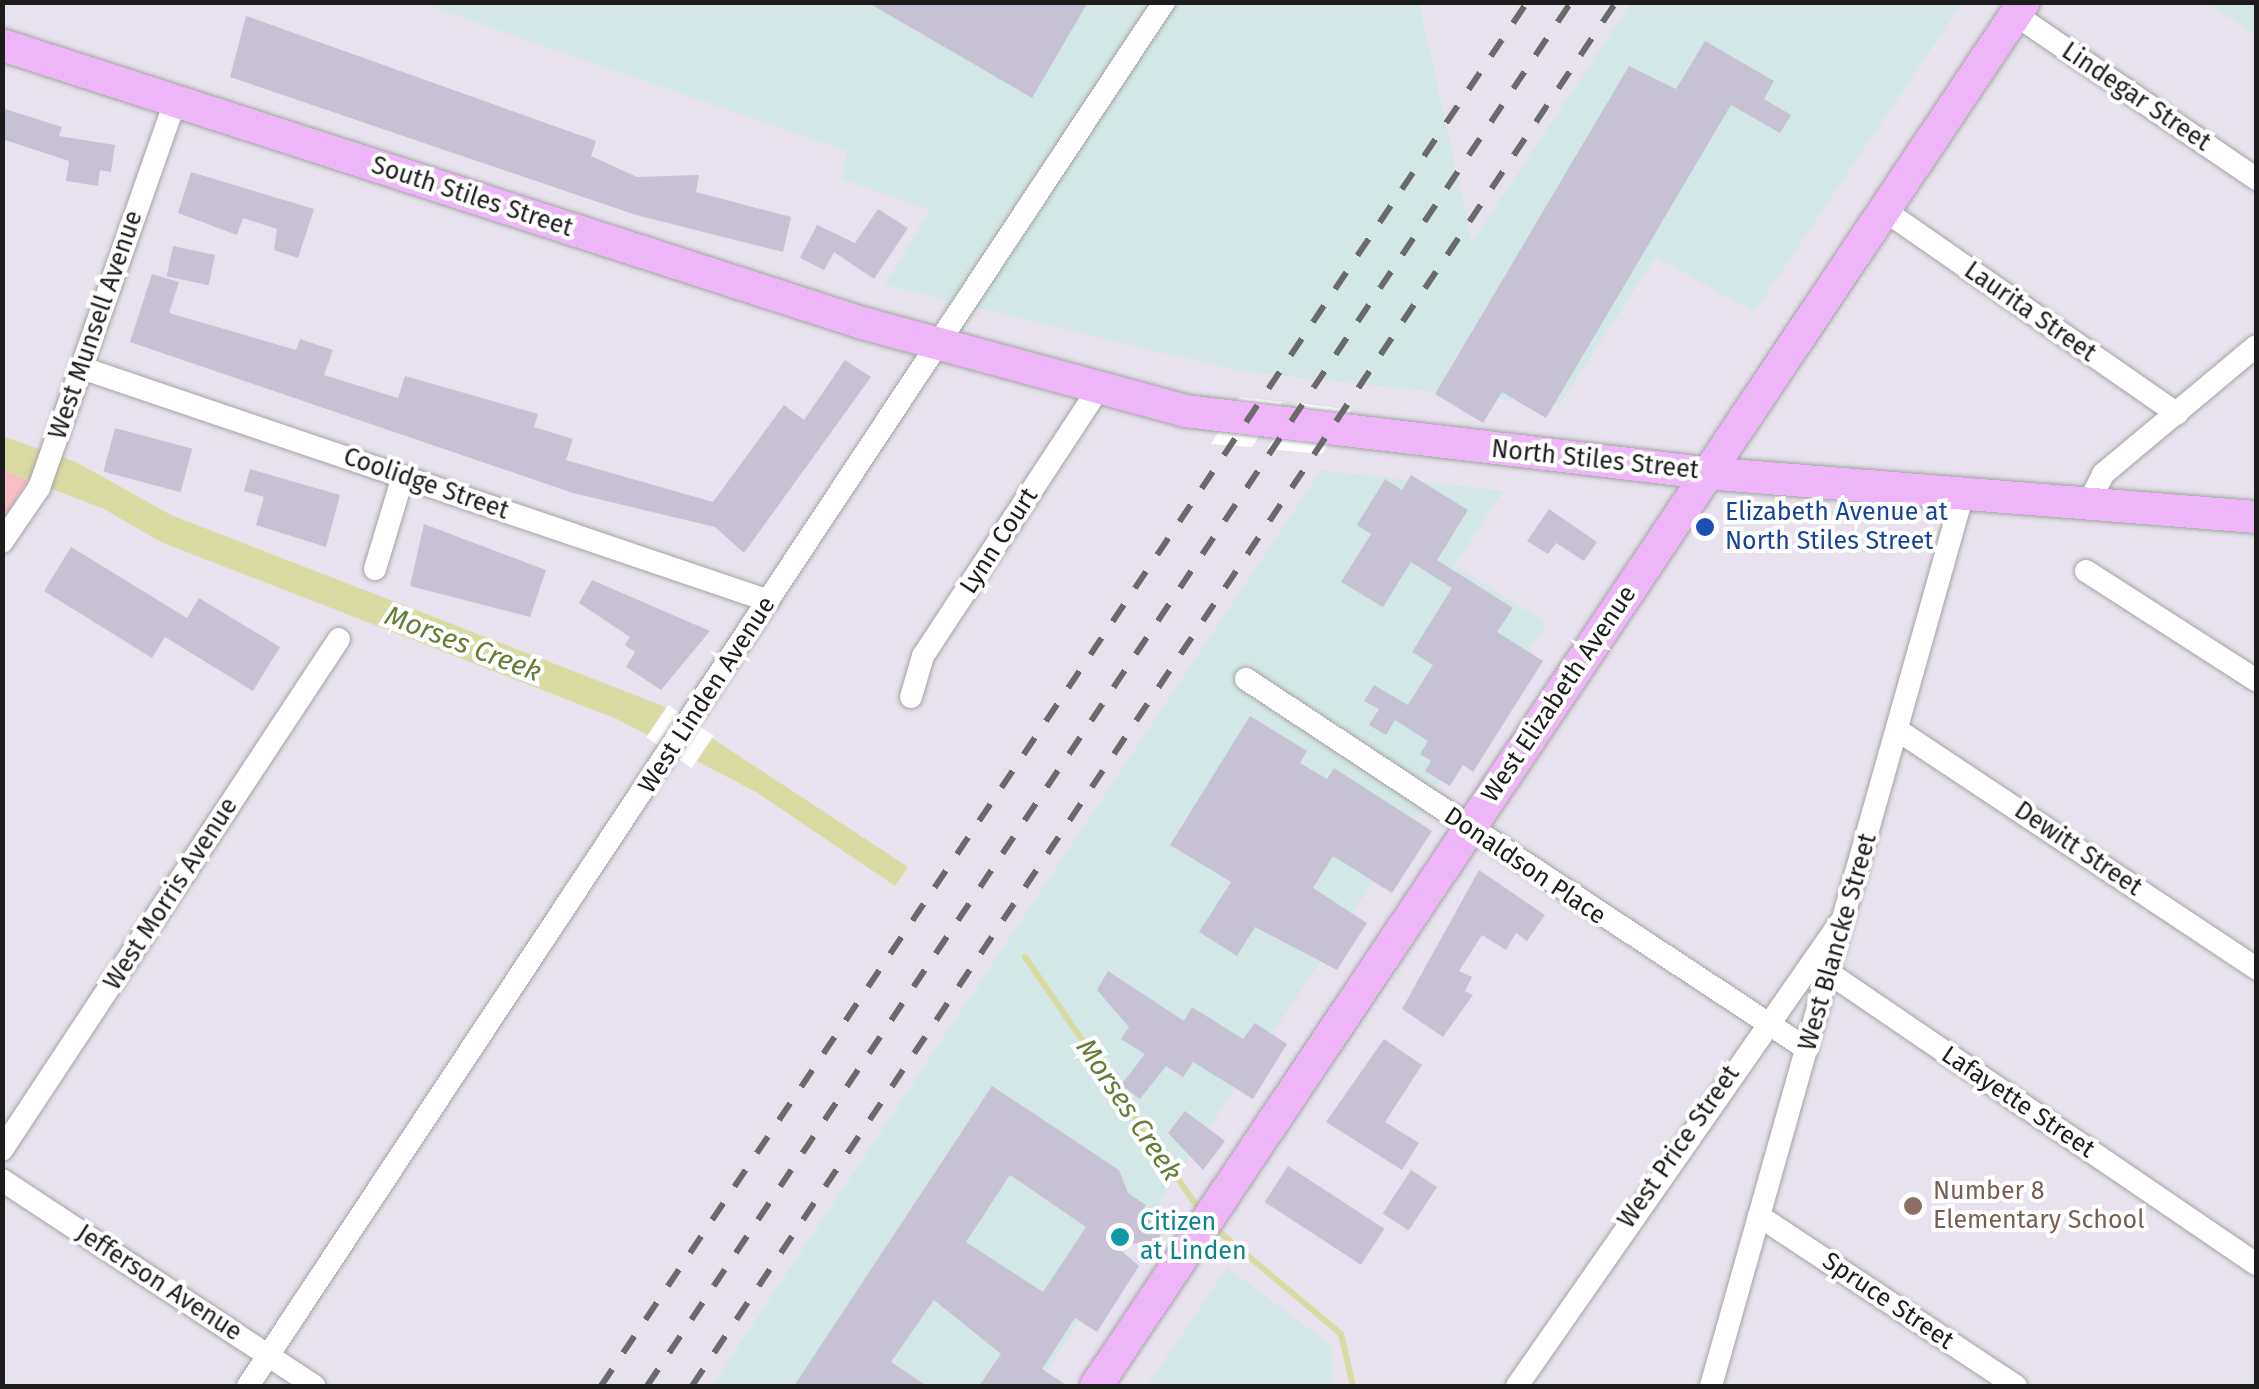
<!DOCTYPE html>
<style>
body{margin:0}
#map{position:relative;width:2259px;height:1389px;overflow:hidden;background:#e7e2ed;font-family:"Fira Sans",sans-serif}
div>[style]{position:absolute}
.industrial>*{inset:0;background:#d3e7e6}
.park>*{inset:0;background:#f8bec5}
.water>*{inset:0;background:#dadba2}
.pier>*{inset:0;background:#fff;transform-origin:0 0}
.stream>*{height:6px;margin:-3px;padding:0 3px;transform-origin:3px;border-radius:3px;background:#dadba2}
.building>*{inset:0;background:#c6c2d4;transform-origin:0 0}
.roads{filter:drop-shadow(0 0 2px #a3a3a3) drop-shadow(0 0 2px #a3a3a3)}
.street>*{height:22px;margin:-11px;padding:0 11px;transform-origin:11px;border-radius:11px;background:#fff}
.secondary>*{height:32px;margin:-16px;padding:0 16px;transform-origin:16px;border-radius:16px;background:#eeb5f8}
.rail>*{height:6px;margin-top:-3px;transform-origin:0;background:repeating-linear-gradient(90deg,#6a6a6a 0 20px,transparent 0 40px)}
.dots>*{width:28px;height:28px;translate:-50% -50%;box-sizing:border-box;border:5px solid #fff;border-radius:50%}
span{translate:-50% -50%;white-space:nowrap;text-align:center;line-height:1.15;-webkit-text-stroke:8px #fff;paint-order:stroke}
.street-label{font-size:25px;color:#1c1c1c}
.transit-label{font-size:25px;color:#164399}
.left{translate:0 -50%;text-align:left}
.education-label{font-size:25px;color:#785e54}
.culture-label{font-size:25px;color:#0d838f}
.water-label{font-size:28px;color:#687c39;font-style:italic}
.frame{position:absolute;inset:0;border:5px solid #1c1c1c;pointer-events:none}
</style>
<div id="map">
<div class="industrial">
<i style="clip-path:polygon(420px 3px,1419px 3px,1472px 242px,1631px 3px,1962px 3px,1754px 312px,1656px 257px,1559px 405px,1238px 371px,885px 285px,930px 210px,842px 179px,847px 151px)"></i>
<i style="clip-path:polygon(2207px 3px,2256px 3px,2256px 35px)"></i>
<i style="clip-path:polygon(1321px 470px,1503px 491px,1454px 566px,1547px 623px,1036px 1386px,712px 1386px)"></i>
<i style="clip-path:polygon(1227px 1268px,1332px 1345px,1333px 1386px,1147px 1386px)"></i>
</div>
<div class="park">
<i style="clip-path:polygon(3px 470px,28px 480px,3px 520px)"></i>
</div>
<div class="water">
<i style="clip-path:polygon(2px 436px,76px 462px,171px 515px,663px 706px,908px 867px,895px 886px,756px 792px,617px 719px,161px 542px,104px 509px,3px 470px)"></i>
</div>
<div class="pier">
<i style="clip-path:polygon(1240px 397px,1282px 402px,1252px 447px,1211px 444px)"></i>
<i style="clip-path:polygon(1298px 403px,1351px 410px,1322px 454px,1267px 449px)"></i>
<i style="left:668px;top:705px;width:55px;height:39px;rotate:34deg"></i>
</div>
<div class="stream">
<i style="left:1025px;top:957px;width:310px;rotate:55.4deg"></i>
<i style="left:1216px;top:1229px;width:163px;rotate:40deg"></i>
<i style="left:1341px;top:1334px;width:53px;rotate:77deg"></i>
</div>
<div class="building">
<i style="clip-path:polygon(867px 2px,1088px 2px,1032px 98px)"></i>
<i style="clip-path:polygon(246px 16px,596px 141px,591px 156px,637px 177px,699px 175px,696px 192px,791px 217px,783px 252px,636px 215px,230px 77px)"></i>
<i style="clip-path:polygon(1705px 41px,1774px 81px,1764px 99px,1791px 115px,1780px 133px,1731px 105px,1546px 418px,1502px 392px,1483px 423px,1435px 394px,1629px 66px,1676px 89px)"></i>
<i style="clip-path:polygon(2px 108px,62px 127px,59px 136px,115px 145px,111px 172px,100px 170px,98px 186px,66px 181px,69px 161px,2px 139px)"></i>
<i style="clip-path:polygon(191px 172px,314px 209px,298px 258px,274px 250px,277px 229px,243px 218px,237px 235px,178px 213px)"></i>
<i style="clip-path:polygon(878px 209px,908px 228px,874px 279px,834px 252px,824px 270px,800px 258px,817px 225px,855px 243px)"></i>
<i style="left:173px;top:246px;width:43px;height:31px;rotate:12deg"></i>
<i style="clip-path:polygon(152px 274px,179px 282px,169px 313px,296px 350px,300px 339px,333px 350px,324px 375px,398px 398px,405px 376px,538px 414px,534px 427px,573px 439px,566px 460px,713px 502px,784px 405px,804px 420px,845px 360px,871px 377px,744px 553px,715px 527px,573px 493px,130px 342px)"></i>
<i style="left:115px;top:428px;width:80px;height:45px;rotate:15deg"></i>
<i style="clip-path:polygon(250px 469px,340px 495px,326px 547px,256px 525px,264px 497px,244px 491px)"></i>
<i style="clip-path:polygon(1411px 475px,1468px 510px,1437px 560px,1513px 608px,1497px 632px,1543px 661px,1473px 772px,1463px 765px,1450px 786px,1425px 771px,1431px 761px,1420px 754px,1428px 741px,1395px 720px,1386px 735px,1369px 725px,1379px 709px,1364px 701px,1374px 685px,1408px 705px,1433px 665px,1412px 652px,1452px 588px,1411px 562px,1383px 607px,1341px 582px,1371px 534px,1357px 525px,1385px 479px,1402px 490px)"></i>
<i style="clip-path:polygon(1549px 509px,1597px 542px,1584px 561px,1556px 543px,1548px 554px,1527px 541px)"></i>
<i style="clip-path:polygon(424px 524px,546px 570px,530px 617px,410px 586px)"></i>
<i style="clip-path:polygon(71px 547px,187px 618px,199px 598px,280px 647px,253px 691px,165px 637px,152px 658px,44px 591px)"></i>
<i style="clip-path:polygon(592px 580px,710px 631px,661px 690px,626px 667px,635px 652px,625px 645px,630px 637px,579px 603px)"></i>
<i style="clip-path:polygon(1250px 716px,1307px 751px,1300px 763px,1327px 779px,1334px 768px,1432px 831px,1392px 893px,1333px 856px,1313px 888px,1367px 923px,1337px 970px,1255px 927px,1237px 956px,1199px 932px,1231px 882px,1170px 845px)"></i>
<i style="clip-path:polygon(1479px 870px,1545px 915px,1527px 941px,1516px 933px,1506px 950px,1482px 935px,1459px 971px,1472px 977px,1465px 991px,1473px 995px,1443px 1037px,1402px 1009px)"></i>
<i style="clip-path:polygon(1108px 971px,1184px 1021px,1192px 1007px,1243px 1039px,1255px 1023px,1287px 1044px,1253px 1099px,1193px 1062px,1183px 1077px,1166px 1066px,1140px 1099px,1121px 1085px,1145px 1054px,1121px 1039px,1129px 1027px,1097px 990px)"></i>
<i style="clip-path:polygon(1384px 1039px,1422px 1065px,1385px 1122px,1419px 1143px,1402px 1170px,1326px 1122px)"></i>
<i style="clip-path:polygon(evenodd,992px 1086px,1119px 1170px,1128px 1193px,1146px 1205px,1140px 1214px,1164px 1230px,1153px 1247px,1108px 1239px,1139px 1266px,1097px 1332px,1075px 1318px,1042px 1369px,1068px 1386px,979px 1386px,1001px 1354px,934px 1300px,891px 1362px,927px 1386px,794px 1386px,992px 1086px,1010px 1175px,1086px 1227px,1043px 1292px,966px 1242px,1010px 1175px)"></i>
<i style="clip-path:polygon(1185px 1111px,1225px 1141px,1203px 1170px,1168px 1133px)"></i>
<i style="left:1288px;top:1166px;width:115px;height:43px;rotate:33deg"></i>
<i style="left:1411px;top:1170px;width:31px;height:52px;rotate:33deg"></i>
</div>
<div class="roads">
<div class="street">
<i style="left:2016px;top:15px;width:291px;rotate:34.3deg"></i>
<i style="left:1884px;top:210px;width:357px;rotate:34.8deg"></i>
<i style="left:82px;top:368px;width:725px;rotate:18.73deg"></i>
<i style="left:2087px;top:506px;width:36px;rotate:-63deg"></i>
<i style="left:2103px;top:474px;width:199px;rotate:-39.9deg"></i>
<i style="left:2px;top:542px;width:65px;rotate:-55.6deg"></i>
<i style="left:39px;top:488px;width:410px;rotate:-70.6deg"></i>
<i style="left:375px;top:569px;width:97px;rotate:-73.2deg"></i>
<i style="left:2086px;top:571px;width:202px;rotate:32.7deg"></i>
<i style="left:1246px;top:679px;width:672px;rotate:33.41deg"></i>
<i style="left:911px;top:697px;width:43px;rotate:-73.7deg"></i>
<i style="left:923px;top:656px;width:318px;rotate:-56.7deg"></i>
<i style="left:1899px;top:731px;width:429px;rotate:33.6deg"></i>
<i style="left:1829px;top:973px;width:517px;rotate:34.27deg"></i>
<i style="left:2px;top:1150px;width:612px;rotate:-56.6deg"></i>
<i style="left:2px;top:1180px;width:374px;rotate:33.4deg"></i>
<i style="left:1759px;top:1216px;width:308px;rotate:33.5deg"></i>
<i style="left:248px;top:1386px;width:1660px;rotate:-56.5deg"></i>
<i style="left:1517px;top:1386px;width:563px;rotate:-55.12deg"></i>
<i style="left:1711px;top:1386px;width:924px;rotate:-74.23deg"></i>
</div>
<div class="secondary">
<i style="left:2px;top:45px;width:904px;rotate:17.91deg"></i>
<i style="left:862px;top:323px;width:335px;rotate:15.2deg"></i>
<i style="left:1185px;top:411px;width:524px;rotate:6.8deg"></i>
<i style="left:1705px;top:473px;width:553px;rotate:4.57deg"></i>
<i style="left:1096px;top:1386px;width:1666px;rotate:-56.16deg"></i>
</div>
</div>
<div class="rail">
<i style="left:601px;top:1386px;width:1665px;rotate:-56.21deg"></i>
<i style="left:647px;top:1386px;width:1664px;rotate:-56.27deg"></i>
<i style="left:692px;top:1386px;width:1664px;rotate:-56.27deg"></i>
</div>
<div class="dots">
<i style="left:1705px;top:527px;background:#1a4fb4"></i>
<i style="left:1913px;top:1206px;background:#8d6e63"></i>
<i style="left:1120px;top:1237px;background:#0f9aa8"></i>
</div>
<div class="street-label">
<span style="left:2136px;top:97px;rotate:34deg">Lindegar Street</span>
<span style="left:472px;top:197px;rotate:18deg">South Stiles Street</span>
<span style="left:2030px;top:312px;rotate:35deg">Laurita Street</span>
<span style="left:96px;top:325px;rotate:-71deg">West Munsell Avenue</span>
<span style="left:1595px;top:460px;rotate:6deg">North Stiles Street</span>
<span style="left:426px;top:484px;rotate:19deg">Coolidge Street</span>
<span style="left:999px;top:541px;rotate:-57deg">Lynn Court</span>
<span style="left:1559px;top:694px;rotate:-56deg">West Elizabeth Avenue</span>
<span style="left:707px;top:695px;rotate:-57deg">West Linden Avenue</span>
<span style="left:2078px;top:849px;rotate:34deg">Dewitt Street</span>
<span style="left:1525px;top:866px;rotate:34deg">Donaldson Place</span>
<span style="left:171px;top:894px;rotate:-57deg">West Morris Avenue</span>
<span style="left:1838px;top:942px;rotate:-74deg">West Blancke Street</span>
<span style="left:2018px;top:1102px;rotate:34deg">Lafayette Street</span>
<span style="left:1679px;top:1147px;rotate:-55deg">West Price Street</span>
<span style="left:159px;top:1283px;rotate:33deg">Jefferson Avenue</span>
<span style="left:1888px;top:1301px;rotate:34deg">Spruce Street</span>
</div>
<div class="transit-label">
<span class="left" style="left:1725px;top:527px">Elizabeth Avenue at<br>North Stiles Street</span>
</div>
<div class="education-label">
<span class="left" style="left:1933px;top:1206px">Number 8<br>Elementary School</span>
</div>
<div class="culture-label">
<span class="left" style="left:1140px;top:1237px">Citizen<br>at Linden</span>
</div>
<div class="water-label">
<span style="left:463px;top:644px;rotate:21deg">Morses Creek</span>
<span style="left:1129px;top:1110px;rotate:56deg">Morses Creek</span>
</div>
<div class="frame"></div>
</div>
